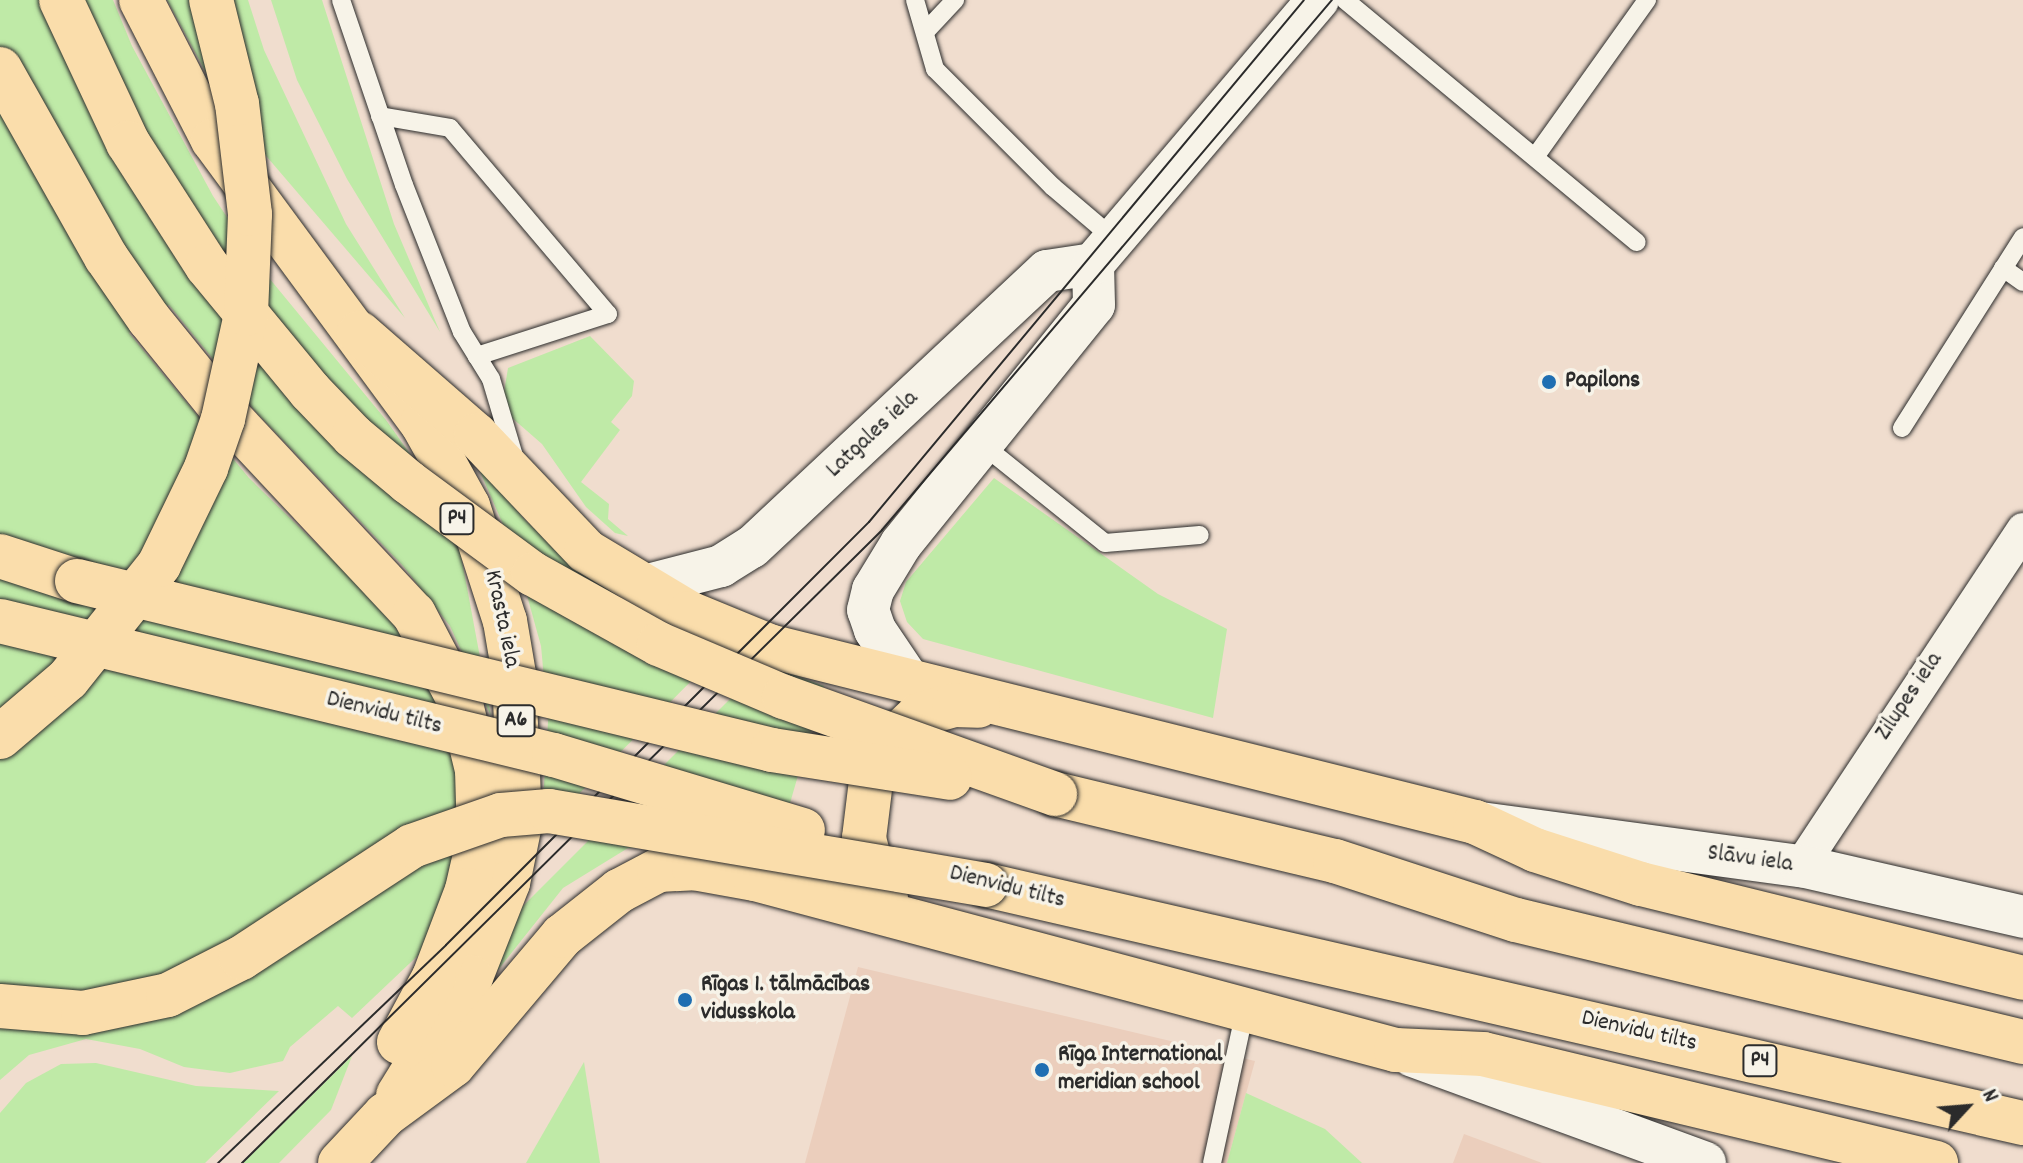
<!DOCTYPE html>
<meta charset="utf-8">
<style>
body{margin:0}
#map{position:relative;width:2023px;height:1163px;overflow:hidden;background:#f0ddce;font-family:Dekko,sans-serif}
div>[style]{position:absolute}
.built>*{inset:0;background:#ebcebc}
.green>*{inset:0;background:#bfeaa7}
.roads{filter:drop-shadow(0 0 2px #2b2b2b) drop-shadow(0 0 2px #2b2b2b)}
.service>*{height:18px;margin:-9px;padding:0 9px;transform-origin:9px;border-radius:9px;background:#f7f3e8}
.minor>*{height:34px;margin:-17px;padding:0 17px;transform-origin:17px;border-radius:17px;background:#f7f3e8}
.tertiary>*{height:42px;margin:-21px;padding:0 21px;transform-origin:21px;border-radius:21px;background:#f7f3e8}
.trunk>*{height:44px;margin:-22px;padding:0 22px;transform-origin:22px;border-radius:22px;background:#faddab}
.tram>*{height:2px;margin:-1px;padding:0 1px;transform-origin:1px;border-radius:1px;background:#2b2b2b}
.bridges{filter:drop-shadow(0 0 2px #2b2b2b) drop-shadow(0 0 2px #2b2b2b)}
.trunk-bridge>*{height:44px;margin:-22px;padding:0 22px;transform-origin:22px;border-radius:22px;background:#faddab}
.dots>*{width:22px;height:22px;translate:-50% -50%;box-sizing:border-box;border:4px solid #f7f3e8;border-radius:50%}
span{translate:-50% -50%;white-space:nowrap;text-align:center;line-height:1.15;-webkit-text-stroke:7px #f7f3e8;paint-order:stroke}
.shield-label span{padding:2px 6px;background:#f7f3e8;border:2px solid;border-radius:6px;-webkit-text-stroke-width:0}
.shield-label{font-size:22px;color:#2b2b2b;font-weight:700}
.poi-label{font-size:24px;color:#2b2b2b;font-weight:700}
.left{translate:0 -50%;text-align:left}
.street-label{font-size:24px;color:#2b2b2b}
.north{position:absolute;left:1927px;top:1067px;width:80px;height:80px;-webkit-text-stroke:6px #f7f3e8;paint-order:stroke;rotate:64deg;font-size:22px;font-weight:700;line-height:32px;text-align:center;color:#2b2b2b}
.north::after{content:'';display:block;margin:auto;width:28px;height:36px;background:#2b2b2b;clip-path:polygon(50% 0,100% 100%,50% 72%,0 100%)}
</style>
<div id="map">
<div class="built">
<i style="clip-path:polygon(858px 967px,1255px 1061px,1227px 1163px,805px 1163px)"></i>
<i style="clip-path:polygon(1464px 1134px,1542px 1163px,1453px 1163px)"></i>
</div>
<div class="green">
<i style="clip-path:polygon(0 0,113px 0,132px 46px,213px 196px,260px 267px,386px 420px,432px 485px,457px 534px,491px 716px,450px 626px,403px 566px,255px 411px,169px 305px,129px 333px,249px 478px,382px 608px,427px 673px,459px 746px,466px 824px,429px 945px,352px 1018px,338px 1006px,290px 1047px,283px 1061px,230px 1073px,184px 1067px,140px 1049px,86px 1039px,29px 1055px,0 1080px)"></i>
<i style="clip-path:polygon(167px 0,248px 0,264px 50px,346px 224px,405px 318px,225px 108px)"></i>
<i style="clip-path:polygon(271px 0,322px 0,394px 224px,440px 332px,347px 179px,297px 80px)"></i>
<i style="clip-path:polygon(590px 336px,634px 381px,632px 396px,611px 422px,620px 430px,581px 482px,609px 504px,608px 519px,628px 536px,615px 533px,586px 507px,542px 444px,511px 417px,504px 392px,508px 368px)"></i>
<i style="clip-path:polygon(475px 460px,526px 521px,577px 566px,649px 619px,723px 649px,541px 832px,548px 722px,541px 646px,515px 552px)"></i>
<i style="clip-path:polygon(994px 478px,1158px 594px,1227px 629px,1213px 718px,923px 639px,907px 622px,900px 601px,906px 582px)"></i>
<i style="clip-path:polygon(765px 664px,824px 686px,770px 872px,673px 848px,628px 848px,563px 888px,494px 975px,516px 913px)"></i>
<i style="clip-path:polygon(352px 1056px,331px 1110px,279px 1163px,243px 1163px)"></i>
<i style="clip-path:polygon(584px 1062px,600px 1163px,526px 1163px)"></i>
<i style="clip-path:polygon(96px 1063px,196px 1086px,279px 1091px,205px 1163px,0 1163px,0 1113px,26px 1083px,61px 1064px)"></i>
<i style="clip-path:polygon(1246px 1093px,1325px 1129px,1362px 1163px,1227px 1163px)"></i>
</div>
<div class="roads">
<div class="service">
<i style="left:341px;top:0;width:195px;rotate:71.2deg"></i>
<i style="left:404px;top:185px;width:158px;rotate:68.5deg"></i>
<i style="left:462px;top:332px;width:55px;rotate:58.3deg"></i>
<i style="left:491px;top:379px;width:80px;rotate:73.4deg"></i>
<i style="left:915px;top:0;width:72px;rotate:73.8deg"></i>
<i style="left:935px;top:69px;width:167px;rotate:45deg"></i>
<i style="left:1053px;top:187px;width:80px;rotate:40.4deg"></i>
<i style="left:1345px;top:0;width:379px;rotate:39.7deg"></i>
<i style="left:925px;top:32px;width:44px;rotate:-46.8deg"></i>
<i style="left:380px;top:116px;width:71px;rotate:9.7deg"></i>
<i style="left:450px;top:128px;width:244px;rotate:49.7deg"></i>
<i style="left:608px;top:314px;width:138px;rotate:162.2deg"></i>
<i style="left:1535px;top:157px;width:193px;rotate:-54.5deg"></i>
<i style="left:2003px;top:268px;width:24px;rotate:35deg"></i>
<i style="left:1902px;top:428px;width:226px;rotate:-57.6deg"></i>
<i style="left:983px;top:445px;width:156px;rotate:38.8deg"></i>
<i style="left:1105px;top:543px;width:95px;rotate:-4.8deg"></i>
<i style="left:1212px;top:1163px;width:157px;rotate:-77.8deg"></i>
</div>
<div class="minor">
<i style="left:1801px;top:866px;width:403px;rotate:-56.5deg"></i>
</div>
<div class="tertiary">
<i style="left:640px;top:587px;width:84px;rotate:-14.5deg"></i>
<i style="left:721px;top:566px;width:36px;rotate:-32deg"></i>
<i style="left:752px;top:547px;width:404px;rotate:-43.1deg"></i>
<i style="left:1047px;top:271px;width:47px;rotate:-8.7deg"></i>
<i style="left:908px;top:679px;width:59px;rotate:-124deg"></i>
<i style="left:875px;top:630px;width:21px;rotate:-109deg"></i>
<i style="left:868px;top:610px;width:21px;rotate:-76deg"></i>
<i style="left:873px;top:590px;width:54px;rotate:-58.7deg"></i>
<i style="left:901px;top:544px;width:307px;rotate:-51.1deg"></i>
<i style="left:1094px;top:305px;width:41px;rotate:-91.4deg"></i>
<i style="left:1093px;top:264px;width:347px;rotate:-49.6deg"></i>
<i style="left:1481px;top:823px;width:323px;rotate:7.7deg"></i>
<i style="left:1801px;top:866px;width:228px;rotate:12.9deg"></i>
<i style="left:1413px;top:1056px;width:311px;rotate:20.1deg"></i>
</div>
<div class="trunk">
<i style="left:141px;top:0;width:157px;rotate:62.8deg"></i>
<i style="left:213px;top:140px;width:352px;rotate:53.6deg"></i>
<i style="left:422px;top:423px;width:95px;rotate:61deg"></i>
<i style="left:468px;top:506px;width:121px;rotate:72.2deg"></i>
<i style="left:505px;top:621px;width:54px;rotate:80.4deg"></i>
<i style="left:514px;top:674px;width:150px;rotate:87.7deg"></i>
<i style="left:520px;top:824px;width:60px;rotate:101.5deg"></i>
<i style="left:508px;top:883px;width:101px;rotate:111.5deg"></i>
<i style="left:471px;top:977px;width:139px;rotate:121.7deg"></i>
<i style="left:0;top:69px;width:216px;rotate:60.6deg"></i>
<i style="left:106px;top:257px;width:75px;rotate:55.3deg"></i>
<i style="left:149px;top:319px;width:114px;rotate:51deg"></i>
<i style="left:221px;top:408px;width:282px;rotate:46.9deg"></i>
<i style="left:414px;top:614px;width:102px;rotate:62.4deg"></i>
<i style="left:461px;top:704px;width:68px;rotate:76.4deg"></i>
<i style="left:477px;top:770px;width:67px;rotate:88.3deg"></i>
<i style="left:479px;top:837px;width:54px;rotate:102.8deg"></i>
<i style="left:467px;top:890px;width:93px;rotate:110.8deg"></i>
<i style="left:434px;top:977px;width:74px;rotate:118.3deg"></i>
<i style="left:359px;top:333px;width:155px;rotate:41.1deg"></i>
<i style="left:476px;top:435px;width:160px;rotate:46.5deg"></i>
<i style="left:586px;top:551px;width:120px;rotate:31deg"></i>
<i style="left:689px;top:613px;width:87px;rotate:22.4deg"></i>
<i style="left:769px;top:646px;width:728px;rotate:14deg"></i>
<i style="left:1475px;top:822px;width:66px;rotate:25deg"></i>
<i style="left:1535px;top:850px;width:111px;rotate:17.8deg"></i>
<i style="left:1641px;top:884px;width:393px;rotate:13.8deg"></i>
<i style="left:0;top:556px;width:81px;rotate:18deg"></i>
<i style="left:1055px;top:794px;width:288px;rotate:13.5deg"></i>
<i style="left:1335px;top:861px;width:190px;rotate:18.1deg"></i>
<i style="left:1516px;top:920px;width:521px;rotate:13.53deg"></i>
<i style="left:986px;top:885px;width:1064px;rotate:12.93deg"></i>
<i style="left:886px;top:898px;width:25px;rotate:-119deg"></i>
<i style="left:874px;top:876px;width:39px;rotate:-105deg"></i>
<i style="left:864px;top:838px;width:65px;rotate:-83deg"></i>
<i style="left:872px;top:773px;width:28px;rotate:-64deg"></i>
<i style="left:884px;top:748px;width:48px;rotate:-43.3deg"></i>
<i style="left:919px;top:715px;width:36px;rotate:-16deg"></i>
<i style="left:954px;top:705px;width:24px;rotate:2deg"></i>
<i style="left:340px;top:1163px;width:66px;rotate:-46.8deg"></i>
<i style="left:385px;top:1115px;width:84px;rotate:-36.3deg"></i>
<i style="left:453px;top:1065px;width:169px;rotate:-49.8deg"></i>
<i style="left:562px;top:936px;width:73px;rotate:-38.3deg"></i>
<i style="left:619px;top:891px;width:45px;rotate:-27.7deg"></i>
<i style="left:659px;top:870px;width:35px;rotate:-3deg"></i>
<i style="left:694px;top:868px;width:62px;rotate:10.2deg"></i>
<i style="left:755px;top:879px;width:663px;rotate:14.94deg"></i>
<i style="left:1396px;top:1050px;width:87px;rotate:2.6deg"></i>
<i style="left:1483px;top:1054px;width:466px;rotate:13.5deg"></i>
</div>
</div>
<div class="tram">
<i style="left:218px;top:1163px;width:315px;rotate:-43.7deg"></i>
<i style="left:446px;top:945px;width:598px;rotate:-45deg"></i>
<i style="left:869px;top:522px;width:679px;rotate:-50.19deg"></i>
<i style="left:242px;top:1163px;width:900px;rotate:-44.68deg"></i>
<i style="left:882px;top:530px;width:695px;rotate:-49.67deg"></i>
</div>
<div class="bridges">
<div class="trunk-bridge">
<i style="left:61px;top:0;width:158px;rotate:64.9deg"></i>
<i style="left:128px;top:143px;width:146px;rotate:57.3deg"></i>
<i style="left:207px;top:266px;width:162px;rotate:50.5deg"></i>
<i style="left:310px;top:391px;width:62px;rotate:46.3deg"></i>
<i style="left:353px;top:436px;width:72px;rotate:39.9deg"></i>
<i style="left:408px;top:482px;width:155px;rotate:36.4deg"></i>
<i style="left:533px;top:574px;width:144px;rotate:29.1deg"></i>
<i style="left:659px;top:644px;width:136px;rotate:23deg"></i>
<i style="left:784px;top:697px;width:288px;rotate:19.7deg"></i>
<i style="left:77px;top:581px;width:715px;rotate:13.67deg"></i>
<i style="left:772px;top:750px;width:180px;rotate:8.9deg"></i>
<i style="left:0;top:621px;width:570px;rotate:13.6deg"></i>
<i style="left:554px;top:755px;width:260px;rotate:16.8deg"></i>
<i style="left:0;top:737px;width:89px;rotate:-40.5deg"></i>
<i style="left:68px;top:679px;width:146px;rotate:-51.4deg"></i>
<i style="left:159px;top:565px;width:108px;rotate:-64.1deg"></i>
<i style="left:206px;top:468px;width:52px;rotate:-70.9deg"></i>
<i style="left:223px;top:419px;width:107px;rotate:-77.6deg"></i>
<i style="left:246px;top:314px;width:100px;rotate:-87.7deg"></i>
<i style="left:250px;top:214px;width:111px;rotate:-96.7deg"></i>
<i style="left:237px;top:104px;width:107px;rotate:-104deg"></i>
<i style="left:0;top:1006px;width:83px;rotate:4.8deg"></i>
<i style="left:83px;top:1013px;width:87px;rotate:-12deg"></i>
<i style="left:168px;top:995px;width:82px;rotate:-26.9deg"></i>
<i style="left:241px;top:958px;width:204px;rotate:-33.2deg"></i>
<i style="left:412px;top:846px;width:94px;rotate:-19.2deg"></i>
<i style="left:501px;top:815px;width:48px;rotate:-4.8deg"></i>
<i style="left:549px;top:811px;width:443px;rotate:9.6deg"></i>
</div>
</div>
<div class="dots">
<i style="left:1549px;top:382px;background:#1f6fb2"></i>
<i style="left:685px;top:1000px;background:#1f6fb2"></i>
<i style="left:1042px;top:1070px;background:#1f6fb2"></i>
</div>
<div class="shield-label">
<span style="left:457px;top:519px">P4</span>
<span style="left:516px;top:721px">A6</span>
<span style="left:1760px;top:1061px">P4</span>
</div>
<div class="poi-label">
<span class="left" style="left:1565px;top:382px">Papilons</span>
<span class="left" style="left:701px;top:1000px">Rīgas 1. tālmācības<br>vidusskola</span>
<span class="left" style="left:1058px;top:1070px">Rīga International<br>meridian school</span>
</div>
<div class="street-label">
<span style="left:873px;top:435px;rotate:-43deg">Latgales iela</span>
<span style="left:501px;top:619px;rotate:78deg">Krasta iela</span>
<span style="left:1910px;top:697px;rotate:-56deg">Zilupes iela</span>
<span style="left:384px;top:714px;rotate:14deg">Dienvidu tilts</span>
<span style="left:1750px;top:860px;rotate:8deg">Slāvu iela</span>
<span style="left:1007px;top:888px;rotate:14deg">Dienvidu tilts</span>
<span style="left:1639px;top:1032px;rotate:13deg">Dienvidu tilts</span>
</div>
<div class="north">N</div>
</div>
